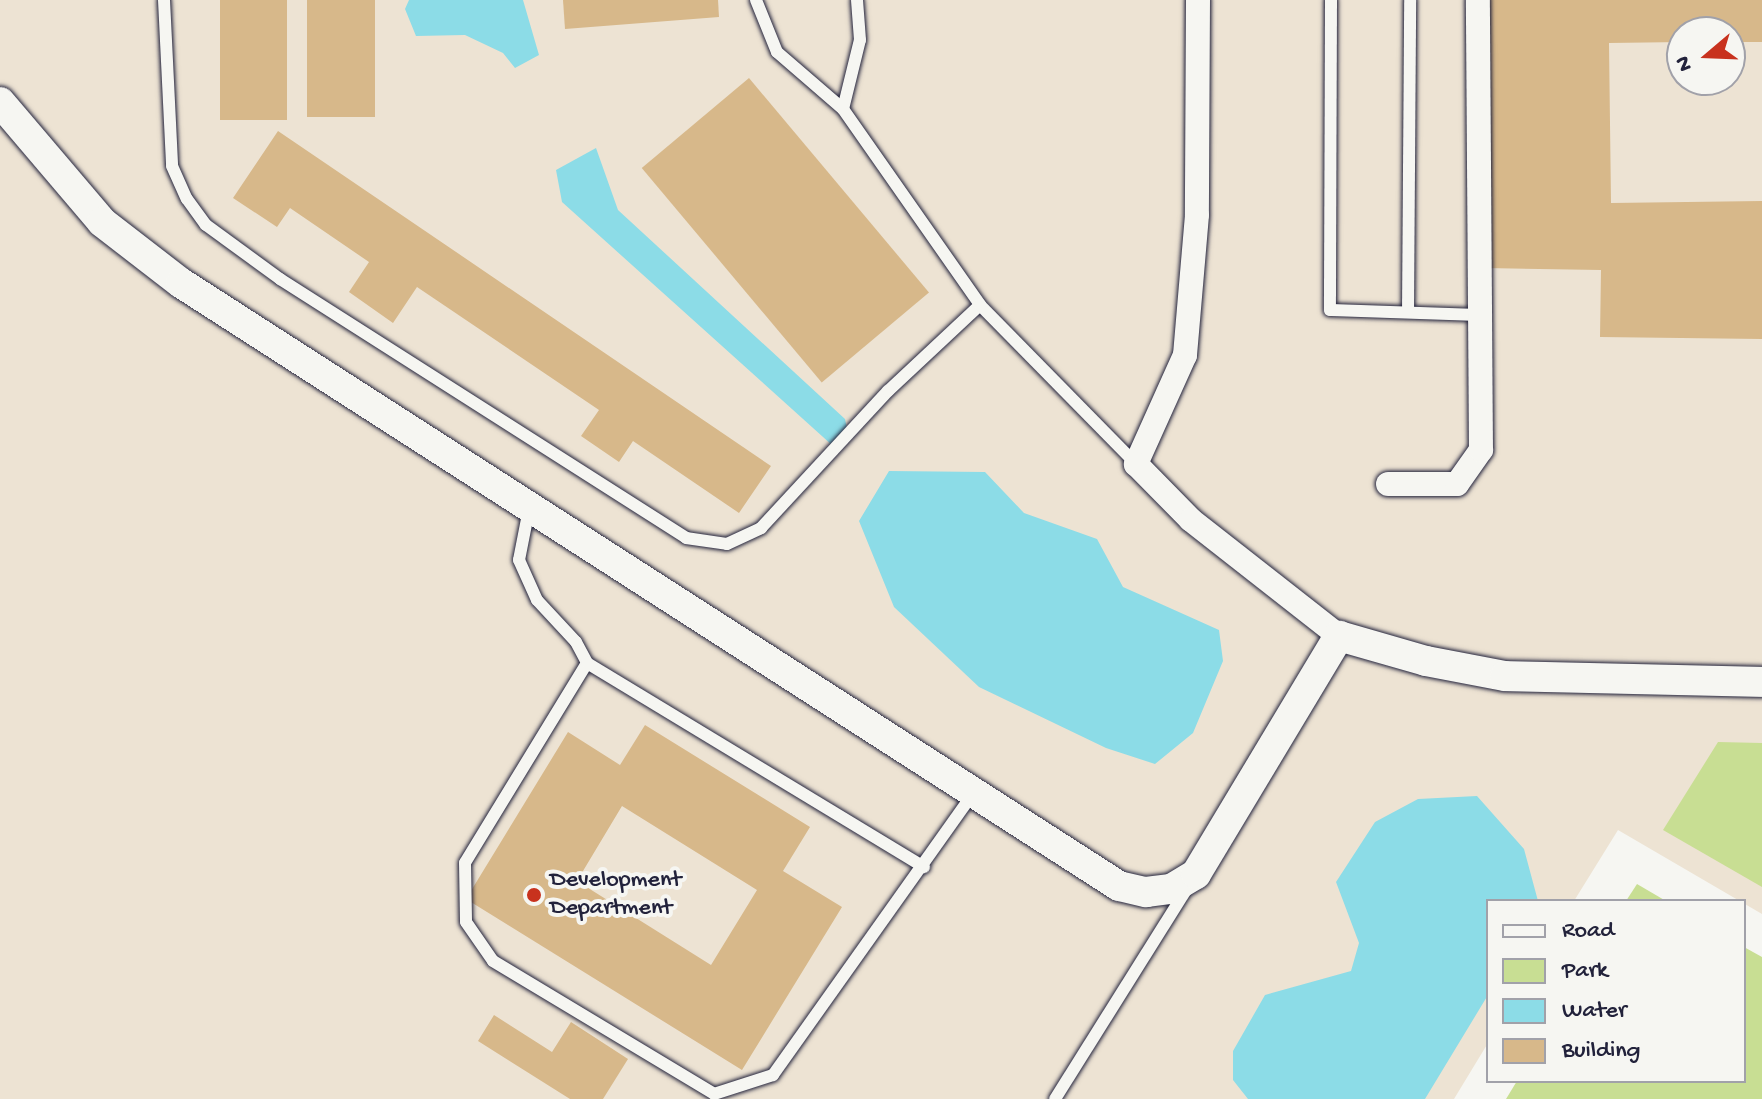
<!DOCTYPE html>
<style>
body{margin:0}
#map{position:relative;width:1762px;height:1099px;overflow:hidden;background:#f6f6f2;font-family:"Gochi Hand",sans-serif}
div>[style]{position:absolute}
.built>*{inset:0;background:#ede3d3}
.green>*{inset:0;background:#c8de93}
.water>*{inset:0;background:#8cdce7}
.building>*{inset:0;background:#d7b88a;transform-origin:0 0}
.roads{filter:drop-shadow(0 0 2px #22223b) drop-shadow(0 0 2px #22223b)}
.service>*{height:12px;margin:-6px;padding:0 6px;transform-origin:6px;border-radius:6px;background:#f6f6f2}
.minor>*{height:24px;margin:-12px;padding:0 12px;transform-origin:12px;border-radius:12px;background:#f6f6f2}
.tertiary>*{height:30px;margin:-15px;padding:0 15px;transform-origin:15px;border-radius:15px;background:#f6f6f2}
.dots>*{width:22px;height:22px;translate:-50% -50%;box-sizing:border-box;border:4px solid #f6f6f2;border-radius:50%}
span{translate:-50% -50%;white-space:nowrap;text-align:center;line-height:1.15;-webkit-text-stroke:8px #f6f6f2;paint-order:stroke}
.poi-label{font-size:24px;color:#22223b}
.left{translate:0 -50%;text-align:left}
.legend{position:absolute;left:1486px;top:899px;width:260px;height:184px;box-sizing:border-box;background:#f6f6f2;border:2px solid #a1a1a9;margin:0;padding:10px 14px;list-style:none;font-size:24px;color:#22223b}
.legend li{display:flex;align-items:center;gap:16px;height:40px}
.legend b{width:40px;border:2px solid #a1a1a9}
.north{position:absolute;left:1666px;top:16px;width:80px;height:80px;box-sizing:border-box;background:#f6f6f2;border:2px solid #a1a1a9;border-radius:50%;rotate:251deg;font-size:22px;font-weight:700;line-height:32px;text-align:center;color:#22223b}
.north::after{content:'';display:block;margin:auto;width:28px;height:36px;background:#c8321e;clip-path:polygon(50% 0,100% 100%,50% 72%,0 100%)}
</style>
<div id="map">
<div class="built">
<i style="clip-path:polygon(evenodd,0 0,1762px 0,1762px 914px,1618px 830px,1574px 901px,1488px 901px,1488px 1043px,1454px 1099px,0 1099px,0 0,1682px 32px,1730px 32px,1730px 80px,1682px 80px,1682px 32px)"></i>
</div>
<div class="green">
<i style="clip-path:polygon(1718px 742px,1762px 743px,1762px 887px,1663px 830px)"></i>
<i style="clip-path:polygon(1637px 884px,1666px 901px,1626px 901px)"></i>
<i style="clip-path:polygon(1744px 947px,1762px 957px,1762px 1099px,1506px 1099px,1517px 1081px,1744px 1081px)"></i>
</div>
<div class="water">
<i style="clip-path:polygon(409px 0,523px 0,539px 55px,515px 68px,503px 53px,465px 35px,416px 36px,405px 9px)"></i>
<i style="clip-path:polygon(596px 148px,618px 210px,845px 419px,848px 433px,833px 446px,562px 202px,556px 170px)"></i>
<i style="clip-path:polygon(889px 471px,985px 472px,1024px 513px,1097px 539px,1123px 587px,1219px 630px,1223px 661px,1193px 733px,1155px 764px,1106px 748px,979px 687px,894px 607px,859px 521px)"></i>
<i style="clip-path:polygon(1477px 796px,1524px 849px,1538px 901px,1488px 901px,1488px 995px,1425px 1099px,1248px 1099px,1233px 1080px,1233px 1051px,1265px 995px,1351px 971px,1359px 943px,1336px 882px,1375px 822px,1418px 799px)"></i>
</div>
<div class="building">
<i style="left:220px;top:0;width:67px;height:120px"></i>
<i style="left:307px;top:0;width:68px;height:117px"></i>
<i style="clip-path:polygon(563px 0,718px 0,719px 17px,565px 29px)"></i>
<i style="clip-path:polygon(1487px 0,1762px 0,1762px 42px,1730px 42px,1730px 32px,1682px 32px,1682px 42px,1609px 43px,1611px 203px,1762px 201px,1762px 339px,1600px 337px,1601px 270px,1485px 268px)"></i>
<i style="left:749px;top:78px;width:280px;height:140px;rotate:50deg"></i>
<i style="clip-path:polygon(278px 131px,771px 466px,739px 513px,633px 441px,619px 462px,581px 436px,599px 410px,417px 287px,393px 323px,349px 292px,369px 262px,290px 208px,277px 227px,233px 198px)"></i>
<i style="clip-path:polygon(evenodd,645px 725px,810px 827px,783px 871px,842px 907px,742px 1070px,466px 899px,568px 732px,620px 765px,645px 725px,622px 806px,757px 890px,711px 965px,577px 881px,622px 806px)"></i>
<i style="clip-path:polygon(494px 1015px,552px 1052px,571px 1022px,628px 1059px,603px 1099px,570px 1099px,478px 1041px)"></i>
</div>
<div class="roads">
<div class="service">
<i style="left:164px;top:0;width:166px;rotate:87.2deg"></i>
<i style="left:172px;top:166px;width:36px;rotate:66deg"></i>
<i style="left:187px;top:199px;width:32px;rotate:54deg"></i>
<i style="left:206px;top:225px;width:92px;rotate:36.1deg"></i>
<i style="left:280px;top:279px;width:482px;rotate:32.5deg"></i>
<i style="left:686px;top:538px;width:41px;rotate:8.3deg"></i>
<i style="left:727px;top:544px;width:38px;rotate:-25deg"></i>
<i style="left:761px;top:528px;width:187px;rotate:-47.2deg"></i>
<i style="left:888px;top:391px;width:126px;rotate:-43.1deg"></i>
<i style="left:756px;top:0;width:56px;rotate:68deg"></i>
<i style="left:777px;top:52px;width:87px;rotate:40.8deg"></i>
<i style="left:843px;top:109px;width:239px;rotate:55deg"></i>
<i style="left:980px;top:305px;width:223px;rotate:45.5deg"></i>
<i style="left:1331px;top:0;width:310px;rotate:90.2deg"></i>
<i style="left:1330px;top:310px;width:150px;rotate:1.9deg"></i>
<i style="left:843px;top:109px;width:71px;rotate:-76.2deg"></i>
<i style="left:860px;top:40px;width:40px;rotate:-94.3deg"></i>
<i style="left:1408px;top:312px;width:312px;rotate:-89.6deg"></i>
<i style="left:529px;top:509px;width:52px;rotate:101.1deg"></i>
<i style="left:519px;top:560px;width:44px;rotate:65.8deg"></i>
<i style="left:537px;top:600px;width:57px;rotate:47.1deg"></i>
<i style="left:576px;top:642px;width:24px;rotate:62deg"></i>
<i style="left:587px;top:663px;width:234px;rotate:121.4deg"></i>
<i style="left:465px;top:863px;width:59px;rotate:89deg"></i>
<i style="left:466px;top:922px;width:47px;rotate:55.3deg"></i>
<i style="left:493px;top:961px;width:258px;rotate:31deg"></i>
<i style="left:714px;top:1094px;width:62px;rotate:-17.9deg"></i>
<i style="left:773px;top:1075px;width:345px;rotate:-54.6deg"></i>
<i style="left:587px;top:663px;width:394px;rotate:31.2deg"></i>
<i style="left:1055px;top:1099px;width:247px;rotate:-57.9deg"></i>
</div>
<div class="minor">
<i style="left:1198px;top:0;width:215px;rotate:90.3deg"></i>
<i style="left:1197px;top:215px;width:141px;rotate:94.9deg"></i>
<i style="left:1185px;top:355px;width:120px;rotate:114.2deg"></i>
<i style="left:1136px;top:464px;width:78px;rotate:45.5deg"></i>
<i style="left:1191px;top:520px;width:188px;rotate:38.1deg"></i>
<i style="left:1388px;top:484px;width:69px"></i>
<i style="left:1457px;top:484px;width:42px;rotate:-54.8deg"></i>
<i style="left:1481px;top:450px;width:450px;rotate:-90.4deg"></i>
</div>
<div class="tertiary">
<i style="left:0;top:102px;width:157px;rotate:49.6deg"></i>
<i style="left:102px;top:222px;width:100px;rotate:37.7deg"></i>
<i style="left:181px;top:283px;width:1115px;rotate:32.74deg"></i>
<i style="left:1119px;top:886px;width:28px;rotate:13deg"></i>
<i style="left:1146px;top:892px;width:25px;rotate:-7deg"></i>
<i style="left:1171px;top:889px;width:29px;rotate:-31deg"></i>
<i style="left:1196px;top:874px;width:278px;rotate:-59deg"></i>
<i style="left:1339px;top:636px;width:91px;rotate:16deg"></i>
<i style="left:1426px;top:661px;width:80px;rotate:10.8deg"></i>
<i style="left:1505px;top:676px;width:257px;rotate:1.3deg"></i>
</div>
</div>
<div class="dots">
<i style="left:534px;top:895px;background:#c8321e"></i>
</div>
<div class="poi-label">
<span class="left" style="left:550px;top:895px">Development<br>Department</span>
</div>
<ul class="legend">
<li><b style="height:10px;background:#f6f6f2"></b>Road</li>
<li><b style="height:22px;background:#c8de93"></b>Park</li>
<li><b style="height:22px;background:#8cdce7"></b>Water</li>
<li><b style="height:22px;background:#d7b88a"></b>Building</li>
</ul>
<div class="north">N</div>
</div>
